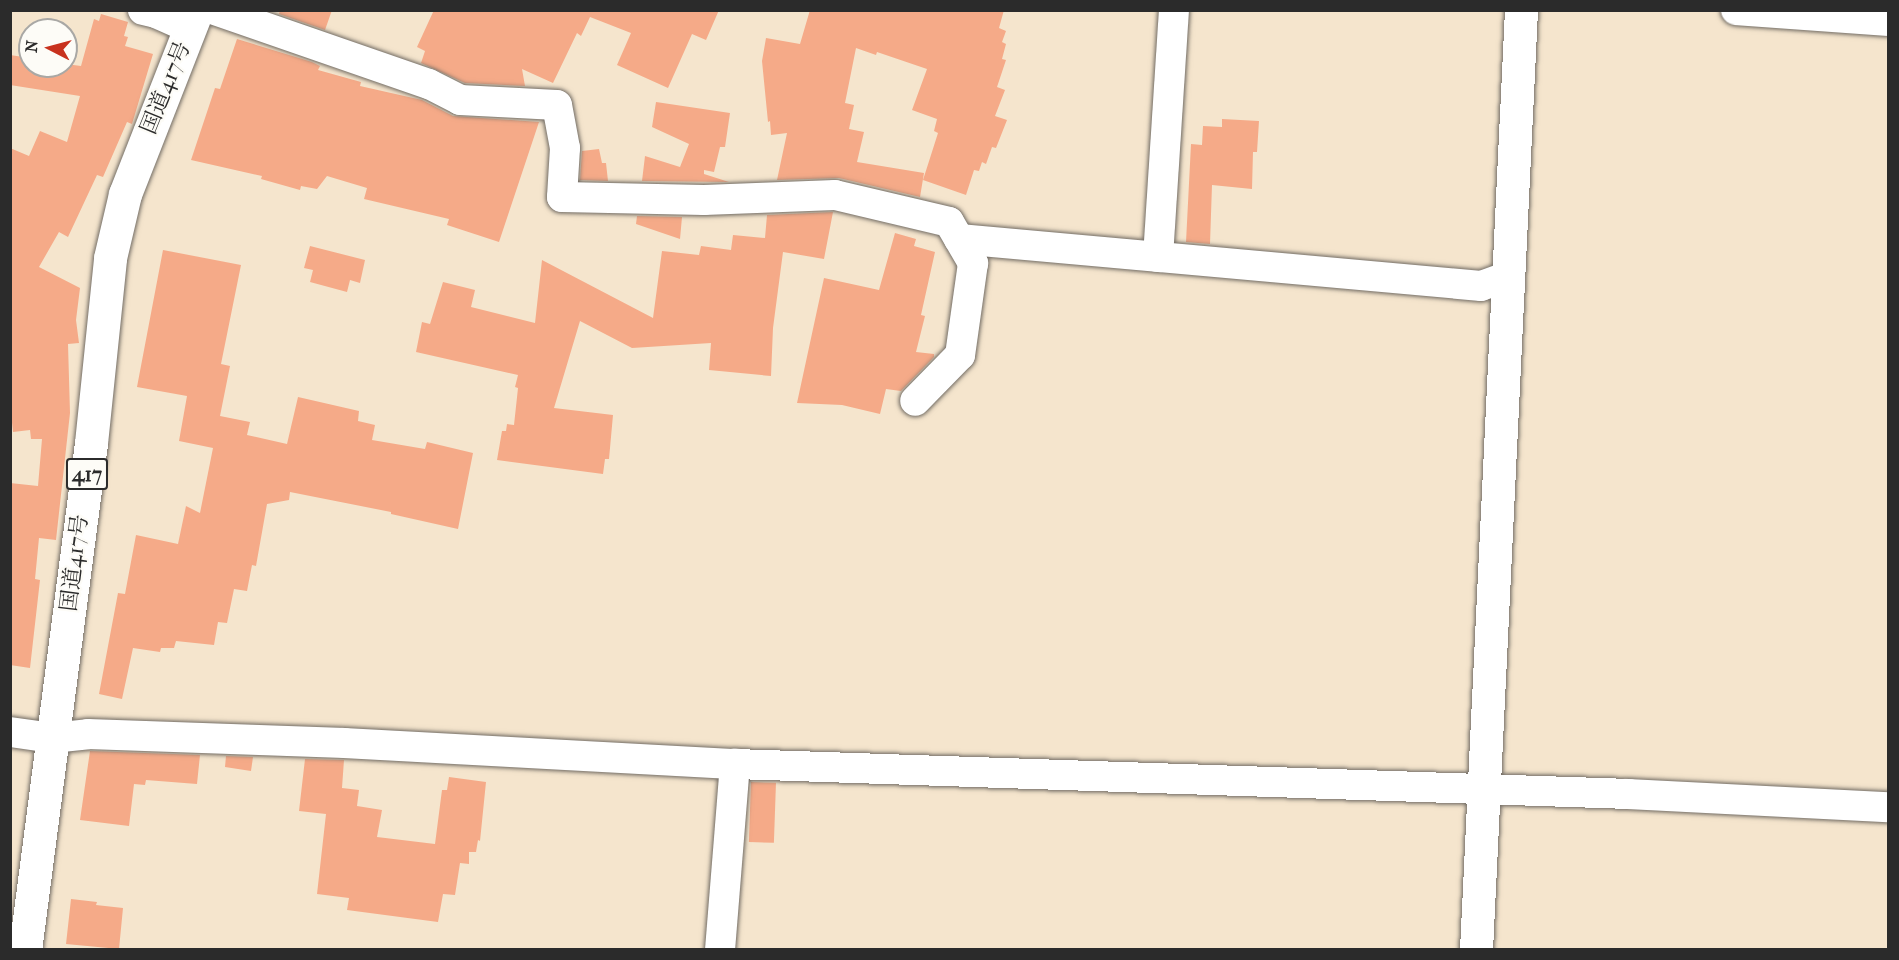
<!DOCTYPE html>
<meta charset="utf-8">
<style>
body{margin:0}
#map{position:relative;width:1899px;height:960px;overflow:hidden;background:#f5e5cd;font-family:"IM FELL French Canon","Noto Serif JP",serif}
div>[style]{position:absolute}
.building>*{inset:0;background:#f5aa88;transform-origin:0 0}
.roads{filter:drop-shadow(0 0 2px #726c64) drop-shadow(0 0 2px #726c64)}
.minor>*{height:30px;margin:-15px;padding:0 15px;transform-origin:15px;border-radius:15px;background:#fff}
.tertiary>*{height:33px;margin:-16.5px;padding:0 16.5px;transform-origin:16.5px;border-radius:16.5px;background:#fff}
.trunk>*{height:33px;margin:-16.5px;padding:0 16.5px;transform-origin:16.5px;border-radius:16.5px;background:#fff}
span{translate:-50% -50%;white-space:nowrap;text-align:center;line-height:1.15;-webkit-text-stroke:4.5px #fdfcf7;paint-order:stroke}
.shield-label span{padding:2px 4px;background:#fdfcf7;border:2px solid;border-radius:4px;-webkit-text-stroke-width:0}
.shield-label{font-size:21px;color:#2b2b2b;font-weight:700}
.street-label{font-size:22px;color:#2b2b2b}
.frame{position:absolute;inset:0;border:12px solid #2b2b2b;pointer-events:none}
.north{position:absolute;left:18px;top:18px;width:60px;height:60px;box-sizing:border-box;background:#fdfcf7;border:2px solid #a9a8a5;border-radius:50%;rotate:276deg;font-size:16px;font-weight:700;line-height:24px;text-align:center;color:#2b2b2b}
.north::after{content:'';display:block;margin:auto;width:21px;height:27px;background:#c8321e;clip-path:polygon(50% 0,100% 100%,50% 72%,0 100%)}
</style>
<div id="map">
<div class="building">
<i style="clip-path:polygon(280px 10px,332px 10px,325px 30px,279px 14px)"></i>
<i style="clip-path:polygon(434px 10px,719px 10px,706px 40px,692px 34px,668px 88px,617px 65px,631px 33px,590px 17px,581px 36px,577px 33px,553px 83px,522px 69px,525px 86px,465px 83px,421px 63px,425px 51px,417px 47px)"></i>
<i style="clip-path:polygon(810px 10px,1004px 10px,999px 28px,1006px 31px,1002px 42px,1006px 44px,1002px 59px,1006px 60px,997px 87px,1005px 90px,995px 116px,1007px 120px,996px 148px,992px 147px,986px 164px,982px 162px,979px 171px,974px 170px,966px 195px,923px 180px,938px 133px,934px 131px,937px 119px,912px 110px,927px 69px,877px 52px,876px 55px,856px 48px,845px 103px,854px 105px,849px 129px,864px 132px,857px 162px,924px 173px,920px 197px,839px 178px,777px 180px,787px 133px,771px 135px,770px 121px,768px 122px,762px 61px,766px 38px,800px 44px)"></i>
<i style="clip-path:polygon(101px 14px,128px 22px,124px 36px,128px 37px,125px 46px,153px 54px,132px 124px,127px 122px,103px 177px,97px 175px,68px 237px,59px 232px,39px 267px,80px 288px,76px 320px,79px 343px,68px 344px,70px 413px,56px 540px,39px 538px,35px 579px,40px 580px,30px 668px,10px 665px,10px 483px,38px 486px,42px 439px,31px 439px,30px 430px,13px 432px,10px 404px,10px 148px,29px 156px,40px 131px,67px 142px,80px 96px,10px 85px,10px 55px,30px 58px,30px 66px,66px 66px,66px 64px,81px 66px,94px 19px,99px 21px)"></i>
<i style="clip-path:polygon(237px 39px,312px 62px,320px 66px,318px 70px,361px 82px,360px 86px,422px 100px,453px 116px,539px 122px,499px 242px,447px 225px,449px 219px,364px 199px,367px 188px,327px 176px,317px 189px,301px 186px,300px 190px,261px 179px,262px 176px,191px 160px,215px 88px,220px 89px)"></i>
<i style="clip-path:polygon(656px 102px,730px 113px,725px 147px,720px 147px,714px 172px,704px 170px,704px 174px,729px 182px,642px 181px,645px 156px,680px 167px,689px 144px,652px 127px)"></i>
<i style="clip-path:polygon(1222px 119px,1259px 121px,1257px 152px,1253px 152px,1252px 189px,1212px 185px,1210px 244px,1186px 242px,1191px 144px,1202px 145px,1203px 126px,1222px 127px)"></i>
<i style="clip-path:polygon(599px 149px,602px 163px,606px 163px,608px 181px,580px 180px,582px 151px)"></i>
<i style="clip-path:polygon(833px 212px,824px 259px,783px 252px,773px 328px,771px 376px,709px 370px,711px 343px,632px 348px,580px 321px,554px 408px,613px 415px,609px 459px,605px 459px,603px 474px,497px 460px,502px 431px,506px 431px,507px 424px,514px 425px,518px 388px,515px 387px,518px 375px,416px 352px,422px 322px,430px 324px,443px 282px,475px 290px,471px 307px,535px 323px,542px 260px,653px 318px,662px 251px,699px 255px,701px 246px,731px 250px,733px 235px,765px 238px,767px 215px)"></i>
<i style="clip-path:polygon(637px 216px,682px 217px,680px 239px,636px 224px)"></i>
<i style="clip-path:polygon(895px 233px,916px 239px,914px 246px,935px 252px,921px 315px,925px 316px,916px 352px,934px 354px,934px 357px,901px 391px,886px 389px,880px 414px,842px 405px,797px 403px,824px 278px,879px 290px)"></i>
<i style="clip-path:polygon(310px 246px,365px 260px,360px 283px,350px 280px,347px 292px,310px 282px,313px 270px,304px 268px)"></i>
<i style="clip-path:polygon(163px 250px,241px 265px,221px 364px,230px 366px,220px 416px,250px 422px,247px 435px,287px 444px,298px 397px,359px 411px,358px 421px,375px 425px,372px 440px,425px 449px,427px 442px,473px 453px,458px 529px,391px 514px,391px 512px,290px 492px,289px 500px,267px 504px,256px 566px,252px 565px,247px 591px,234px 589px,227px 623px,218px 622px,214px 645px,176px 641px,174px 648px,161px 648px,160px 652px,133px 648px,122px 699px,99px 694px,118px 593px,125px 594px,136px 535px,178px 544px,186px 506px,200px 513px,213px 448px,179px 441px,187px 396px,137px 387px)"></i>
<i style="clip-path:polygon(90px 751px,200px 755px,197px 784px,146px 780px,145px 785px,134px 784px,129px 826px,80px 820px)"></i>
<i style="clip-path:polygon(226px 756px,253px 757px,251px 771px,225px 767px)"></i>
<i style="clip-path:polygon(305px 759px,344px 760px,342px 788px,359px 790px,357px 806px,382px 810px,377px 837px,435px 844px,442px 790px,447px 790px,449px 777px,486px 782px,480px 841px,478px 840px,476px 852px,469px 852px,469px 864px,460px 863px,455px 895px,443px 894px,438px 922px,347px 910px,349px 898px,317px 894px,326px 814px,299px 811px)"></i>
<i style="left:751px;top:782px;width:25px;height:60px;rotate:2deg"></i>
<i style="clip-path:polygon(71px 899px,97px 902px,96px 905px,123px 908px,119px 949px,66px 944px)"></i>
</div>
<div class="roads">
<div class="minor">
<i style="left:143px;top:10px;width:13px;rotate:13deg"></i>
<i style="left:156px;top:13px;width:37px;rotate:24deg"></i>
<i style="left:215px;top:10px;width:226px;rotate:19.1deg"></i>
<i style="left:429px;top:84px;width:35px;rotate:27deg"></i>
<i style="left:460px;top:100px;width:97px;rotate:3deg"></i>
<i style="left:557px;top:105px;width:44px;rotate:79.5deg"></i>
<i style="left:565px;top:148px;width:49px;rotate:93.5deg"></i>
<i style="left:562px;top:197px;width:142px;rotate:1.2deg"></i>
<i style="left:704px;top:200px;width:131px;rotate:-2.2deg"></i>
<i style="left:835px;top:195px;width:117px;rotate:13.3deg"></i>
<i style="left:949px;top:222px;width:48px;rotate:59.7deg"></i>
<i style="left:973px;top:263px;width:93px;rotate:98deg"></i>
<i style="left:960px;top:355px;width:64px;rotate:134.4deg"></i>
<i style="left:1736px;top:10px;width:152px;rotate:4.1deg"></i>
<i style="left:959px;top:239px;width:524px;rotate:5.14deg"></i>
<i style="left:1481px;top:286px;width:30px;rotate:-20deg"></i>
<i style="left:1158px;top:257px;width:248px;rotate:-86.3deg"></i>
<i style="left:10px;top:732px;width:42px;rotate:8.1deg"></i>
<i style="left:52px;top:738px;width:36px;rotate:-6deg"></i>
<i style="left:88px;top:734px;width:257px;rotate:2deg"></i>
<i style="left:345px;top:743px;width:391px;rotate:3.1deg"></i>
<i style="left:735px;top:764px;width:894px;rotate:1.92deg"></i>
<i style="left:1628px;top:794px;width:260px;rotate:2.9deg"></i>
<i style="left:720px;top:950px;width:187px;rotate:-85.4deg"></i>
</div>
<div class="tertiary">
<i style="left:1476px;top:950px;width:941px;rotate:-87.26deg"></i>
</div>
<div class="trunk">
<i style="left:25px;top:950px;width:511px;rotate:-82.58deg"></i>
<i style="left:91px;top:443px;width:186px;rotate:-84.1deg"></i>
<i style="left:110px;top:258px;width:66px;rotate:-76.8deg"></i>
<i style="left:125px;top:194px;width:198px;rotate:-68.6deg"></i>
</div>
</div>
<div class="shield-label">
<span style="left:87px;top:474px">417</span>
</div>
<div class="street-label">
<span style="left:166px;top:88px;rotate:-68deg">国道417号</span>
<span style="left:75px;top:563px;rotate:-83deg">国道417号</span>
</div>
<div class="frame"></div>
<div class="north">N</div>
</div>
